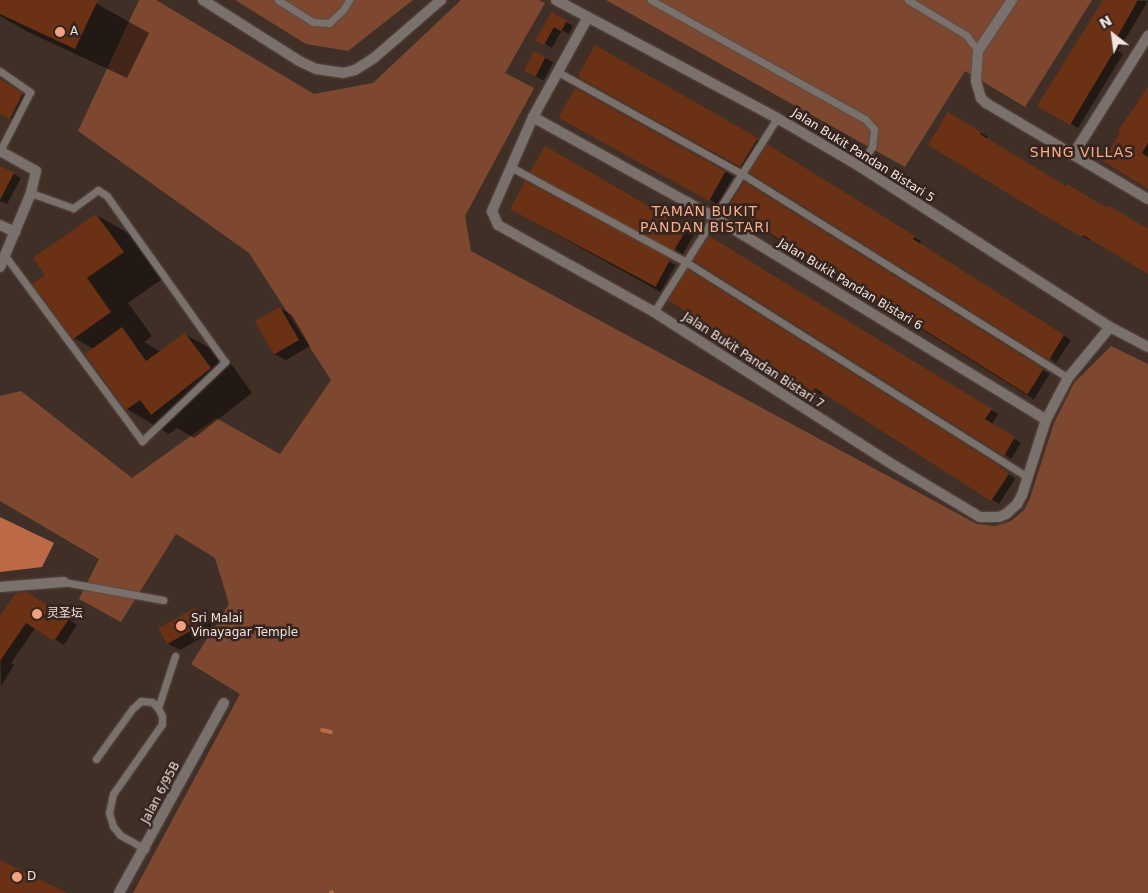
<!DOCTYPE html>
<meta charset="utf-8">
<style>
body{margin:0}
#map{position:relative;width:1148px;height:893px;overflow:hidden;background:#402f27;font-family:"DejaVu Sans","Noto Sans SC",sans-serif}
div>[style]{position:absolute}
.green>*{inset:0;background:#7e4830}
.water>*{inset:0;background:#bb6a45}
.shadow>*{inset:0;background:#0007;transform-origin:0 0}
.stream>*{height:4px;margin:-2px;padding:0 2px;transform-origin:2px;border-radius:2px;background:#bb6a45}
.building>*{inset:0;background:#6b3114;transform-origin:0 0}
.roads{filter:drop-shadow(0 0 1px #5c4c45) drop-shadow(0 0 1px #5c4c45)}
.lane>*{height:7px;margin:-3.5px;padding:0 3.5px;transform-origin:3.5px;border-radius:3.5px;background:#7a716d}
.street>*{height:10px;margin:-5px;padding:0 5px;transform-origin:5px;border-radius:5px;background:#7a716d}
.dots>*{width:14px;height:14px;translate:-50% -50%;box-sizing:border-box;border:2px solid #35251e;border-radius:50%}
span{translate:-50% -50%;white-space:nowrap;text-align:center;line-height:1.15;-webkit-text-stroke:5px #35251e;paint-order:stroke}
.poi-label{font-size:12px;color:#f0e4e0}
.left{translate:0 -50%;text-align:left}
.street-label{font-size:12px;color:#f0e4e0}
.neighbourhood-label{font-size:14px;color:#f8ad8b;letter-spacing:1px}
.north{position:absolute;left:1088px;top:10px;width:50px;height:50px;-webkit-text-stroke:4px #35251e;paint-order:stroke;rotate:330deg;font-size:14px;font-weight:700;line-height:20px;text-align:center;color:#f0e4e0}
.north::after{content:'';display:block;margin:auto;width:18px;height:22px;background:#f0e4e0;clip-path:polygon(50% 0,100% 100%,50% 72%,0 100%)}
</style>
<div id="map">
<div class="green">
<i style="clip-path:polygon(139px 0,156px 0,314px 94px,373px 83px,461px 0,539px 0,545px 3px,505px 73px,534px 88px,465px 216px,471px 251px,977px 524px,995px 526px,1011px 521px,1024px 510px,1030px 498px,1054px 423px,1074px 383px,1111px 346px,1148px 364px,1148px 893px,133px 893px,240px 694px,191px 664px,229px 604px,215px 558px,176px 534px,121px 622px,79px 599px,99px 559px,0 501px,0 396px,21px 391px,132px 478px,216px 418px,280px 454px,331px 380px,249px 253px,78px 131px)"></i>
<i style="clip-path:polygon(235px 0,413px 0,348px 51px,306px 44px)"></i>
<i style="clip-path:polygon(606px 0,1092px 0,1025px 107px,965px 71px,905px 167px)"></i>
</div>
<div class="water">
<i style="clip-path:polygon(0 517px,54px 543px,42px 567px,0 572px)"></i>
</div>
<div class="shadow">
<i style="clip-path:polygon(0 0,90px 0,149px 33px,127px 78px,26px 31px,0 16px)"></i>
<i style="clip-path:polygon(1105px 0,1148px 1px,1118px 51px,1123px 54px,1078px 128px,1039px 105px)"></i>
<i style="clip-path:polygon(552px 14px,573px 26px,569px 34px,562px 30px,552px 48px,537px 39px)"></i>
<i style="left:596px;top:47px;width:193px;height:33px;rotate:30deg"></i>
<i style="left:535px;top:52px;width:21px;height:21px;rotate:29deg"></i>
<i style="clip-path:polygon(0 81px,29px 98px,18px 122px,0 113px)"></i>
<i style="left:576px;top:89px;width:180px;height:32px;rotate:29deg"></i>
<i style="clip-path:polygon(1148px 91px,1148px 187px,1120px 131px,1138px 101px,1141px 102px)"></i>
<i style="clip-path:polygon(949px 114px,988px 137px,986px 140px,1066px 187px,1148px 230px,1148px 271px,1091px 238px,1089px 240px,1082px 236px)"></i>
<i style="left:545px;top:148px;width:172px;height:26px;rotate:29deg"></i>
<i style="clip-path:polygon(775px 149px,921px 241px,920px 244px,1071px 340px,1056px 363px)"></i>
<i style="clip-path:polygon(0 167px,21px 178px,7px 204px,0 201px)"></i>
<i style="left:526px;top:182px;width:171px;height:31px;rotate:29deg"></i>
<i style="left:752px;top:188px;width:351px;height:30px;rotate:32deg"></i>
<i style="clip-path:polygon(96px 215px,139px 239px,165px 277px,128px 303px,152px 336px,144px 342px,161px 352px,185px 334px,227px 358px,252px 393px,194px 438px,177px 428px,169px 434px,127px 409px,94px 349px,74px 338px,47px 275px)"></i>
<i style="clip-path:polygon(709px 238px,998px 414px,992px 424px,1021px 443px,1011px 459px)"></i>
<i style="clip-path:polygon(695px 275px,1005px 471px,1015px 479px,999px 504px,823px 391px,821px 395px,814px 390px)"></i>
<i style="clip-path:polygon(280px 308px,292px 315px,310px 346px,286px 360px,274px 354px)"></i>
<i style="clip-path:polygon(36px 599px,77px 625px,64px 645px,36px 627px,11px 663px,14px 665px,1px 686px,0 618px)"></i>
<i style="clip-path:polygon(195px 609px,206px 616px,214px 631px,180px 650px,168px 644px)"></i>
</div>
<div class="stream">
<i style="left:322px;top:730px;width:9px;rotate:13deg"></i>
<i style="left:331px;top:893px;width:1px;rotate:-45deg"></i>
</div>
<div class="building">
<i style="clip-path:polygon(0 0,98px 0,75px 49px,0 14px)"></i>
<i style="clip-path:polygon(1103px 0,1138px 0,1112px 46px,1116px 48px,1070px 125px,1037px 106px)"></i>
<i style="clip-path:polygon(552px 12px,567px 21px,561px 31px,554px 27px,544px 45px,535px 40px)"></i>
<i style="clip-path:polygon(595px 45px,758px 138px,740px 167px,580px 78px,578px 76px)"></i>
<i style="left:534px;top:51px;width:13px;height:22px;rotate:27deg"></i>
<i style="clip-path:polygon(0 79px,23px 93px,10px 119px,0 114px)"></i>
<i style="clip-path:polygon(1148px 87px,1148px 143px,1142px 153px,1148px 157px,1148px 189px,1103px 161px,1120px 133px,1118px 131px)"></i>
<i style="left:575px;top:88px;width:172px;height:34px;rotate:29deg"></i>
<i style="clip-path:polygon(948px 112px,981px 132px,980px 134px,1066px 186px,1067px 184px,1107px 208px,1108px 205px,1148px 229px,1148px 274px,1083px 235px,1082px 237px,1047px 217px,928px 145px)"></i>
<i style="clip-path:polygon(767px 144px,915px 236px,913px 239px,1064px 335px,1049px 360px,749px 172px)"></i>
<i style="left:545px;top:146px;width:164px;height:30px;rotate:30deg"></i>
<i style="clip-path:polygon(0 166px,14px 173px,0 200px)"></i>
<i style="left:525px;top:181px;width:165px;height:32px;rotate:28deg"></i>
<i style="left:744px;top:182px;width:353px;height:30px;rotate:32deg"></i>
<i style="clip-path:polygon(96px 214px,124px 252px,87px 278px,111px 312px,73px 339px,32px 284px,45px 275px,33px 258px)"></i>
<i style="clip-path:polygon(709px 236px,992px 409px,985px 419px,1015px 437px,1004px 456px,693px 260px)"></i>
<i style="clip-path:polygon(687px 269px,998px 465px,1009px 474px,991px 501px,815px 388px,813px 392px,668px 300px)"></i>
<i style="left:280px;top:307px;width:38px;height:29px;rotate:60deg"></i>
<i style="clip-path:polygon(122px 327px,146px 361px,185px 333px,211px 368px,151px 415px,140px 400px,126px 410px,85px 354px)"></i>
<i style="clip-path:polygon(27px 592px,69px 619px,54px 641px,26px 623px,0 661px,0 616px,16px 593px)"></i>
<i style="left:195px;top:608px;width:18px;height:42px;rotate:61deg"></i>
<i style="clip-path:polygon(0 860px,67px 893px,0 893px)"></i>
</div>
<div class="roads">
<div class="lane">
<i style="left:278px;top:0;width:41px;rotate:32.2deg"></i>
<i style="left:313px;top:22px;width:16px;rotate:4deg"></i>
<i style="left:329px;top:23px;width:19px;rotate:-43deg"></i>
<i style="left:343px;top:10px;width:12px;rotate:-59deg"></i>
<i style="left:651px;top:0;width:245px;rotate:29.1deg"></i>
<i style="left:865px;top:119px;width:13px;rotate:48deg"></i>
<i style="left:874px;top:129px;width:18px;rotate:96deg"></i>
<i style="left:872px;top:147px;width:23px;rotate:124deg"></i>
<i style="left:908px;top:0;width:68px;rotate:31.1deg"></i>
<i style="left:966px;top:35px;width:20px;rotate:53deg"></i>
<i style="left:0;top:71px;width:37px;rotate:35deg"></i>
<i style="left:30px;top:92px;width:66px;rotate:117deg"></i>
<i style="left:558px;top:72px;width:210px;rotate:29deg"></i>
<i style="left:742px;top:174px;width:385px;rotate:32deg"></i>
<i style="left:511px;top:167px;width:199px;rotate:28.5deg"></i>
<i style="left:686px;top:262px;width:403px;rotate:32.2deg"></i>
<i style="left:6px;top:257px;width:229px;rotate:53.5deg"></i>
<i style="left:142px;top:441px;width:115px;rotate:-43.6deg"></i>
<i style="left:225px;top:362px;width:204px;rotate:-125.4deg"></i>
<i style="left:107px;top:196px;width:11px;rotate:-146deg"></i>
<i style="left:98px;top:190px;width:31px;rotate:144deg"></i>
<i style="left:73px;top:208px;width:45px;rotate:-160.3deg"></i>
<i style="left:654px;top:312px;width:230px;rotate:-57.6deg"></i>
<i style="left:64px;top:582px;width:101px;rotate:10.3deg"></i>
<i style="left:158px;top:708px;width:55px;rotate:-71.9deg"></i>
<i style="left:96px;top:759px;width:62px;rotate:-54.2deg"></i>
<i style="left:132px;top:709px;width:12px;rotate:-42deg"></i>
<i style="left:141px;top:701px;width:11px;rotate:5deg"></i>
<i style="left:152px;top:702px;width:8px;rotate:45deg"></i>
<i style="left:158px;top:708px;width:9px;rotate:63deg"></i>
<i style="left:162px;top:716px;width:8px;rotate:90deg"></i>
<i style="left:162px;top:724px;width:85px;rotate:125deg"></i>
<i style="left:113px;top:794px;width:19px;rotate:102deg"></i>
<i style="left:109px;top:813px;width:14px;rotate:73deg"></i>
<i style="left:113px;top:826px;width:11px;rotate:52deg"></i>
<i style="left:120px;top:835px;width:29px;rotate:29deg"></i>
</div>
<div class="street">
<i style="left:203px;top:0;width:114px;rotate:32.4deg"></i>
<i style="left:299px;top:61px;width:19px;rotate:25deg"></i>
<i style="left:316px;top:69px;width:27px;rotate:8deg"></i>
<i style="left:343px;top:73px;width:12px;rotate:-14deg"></i>
<i style="left:355px;top:70px;width:22px;rotate:-32deg"></i>
<i style="left:374px;top:58px;width:89px;rotate:-40.9deg"></i>
<i style="left:556px;top:0;width:251px;rotate:28.1deg"></i>
<i style="left:777px;top:118px;width:95px;rotate:30.3deg"></i>
<i style="left:859px;top:166px;width:298px;rotate:32.7deg"></i>
<i style="left:1110px;top:327px;width:43px;rotate:27.8deg"></i>
<i style="left:1012px;top:0;width:61px;rotate:123.7deg"></i>
<i style="left:978px;top:51px;width:30px;rotate:94deg"></i>
<i style="left:976px;top:81px;width:18px;rotate:74deg"></i>
<i style="left:981px;top:98px;width:7px;rotate:45deg"></i>
<i style="left:986px;top:103px;width:188px;rotate:30.7deg"></i>
<i style="left:588px;top:17px;width:114px;rotate:118.8deg"></i>
<i style="left:533px;top:117px;width:103px;rotate:113.6deg"></i>
<i style="left:492px;top:211px;width:15px;rotate:67deg"></i>
<i style="left:498px;top:225px;width:179px;rotate:29.1deg"></i>
<i style="left:654px;top:312px;width:286px;rotate:32.6deg"></i>
<i style="left:895px;top:466px;width:99px;rotate:31deg"></i>
<i style="left:980px;top:517px;width:19px"></i>
<i style="left:999px;top:517px;width:8px;rotate:-23deg"></i>
<i style="left:1006px;top:514px;width:15px;rotate:-42deg"></i>
<i style="left:1017px;top:504px;width:10px;rotate:-61deg"></i>
<i style="left:1022px;top:495px;width:79px;rotate:-72.3deg"></i>
<i style="left:1046px;top:420px;width:47px;rotate:-62.4deg"></i>
<i style="left:1068px;top:378px;width:66px;rotate:-50.5deg"></i>
<i style="left:533px;top:117px;width:207px;rotate:28.9deg"></i>
<i style="left:714px;top:217px;width:389px;rotate:31.4deg"></i>
<i style="left:0;top:151px;width:41px;rotate:29.1deg"></i>
<i style="left:36px;top:171px;width:23px;rotate:103deg"></i>
<i style="left:31px;top:193px;width:80px;rotate:112.7deg"></i>
<i style="left:1073px;top:155px;width:141px;rotate:-57.8deg"></i>
<i style="left:0;top:225px;width:17px;rotate:25deg"></i>
<i style="left:0;top:587px;width:64px;rotate:-4.5deg"></i>
<i style="left:119px;top:893px;width:217px;rotate:-61.1deg"></i>
</div>
</div>
<div class="dots">
<i style="left:60px;top:32px;background:#f1a17d"></i>
<i style="left:37px;top:614px;background:#f1a17d"></i>
<i style="left:181px;top:626px;background:#f1a17d"></i>
<i style="left:17px;top:877px;background:#f1a17d"></i>
</div>
<div class="poi-label">
<span class="left" style="left:70px;top:32px">A</span>
<span class="left" style="left:47px;top:614px">灵圣坛</span>
<span class="left" style="left:191px;top:626px">Sri Malai<br>Vinayagar Temple</span>
<span class="left" style="left:27px;top:877px">D</span>
</div>
<div class="street-label">
<span style="left:863px;top:156px;rotate:32deg">Jalan Bukit Pandan Bistari 5</span>
<span style="left:850px;top:285px;rotate:31deg">Jalan Bukit Pandan Bistari 6</span>
<span style="left:753px;top:361px;rotate:33deg">Jalan Bukit Pandan Bistari 7</span>
<span style="left:161px;top:793px;rotate:-62deg">Jalan 6/95B</span>
</div>
<div class="neighbourhood-label">
<span style="left:1082px;top:152px">SHNG VILLAS</span>
<span style="left:705px;top:219px">TAMAN BUKIT<br>PANDAN BISTARI</span>
</div>
<div class="north">N</div>
</div>
